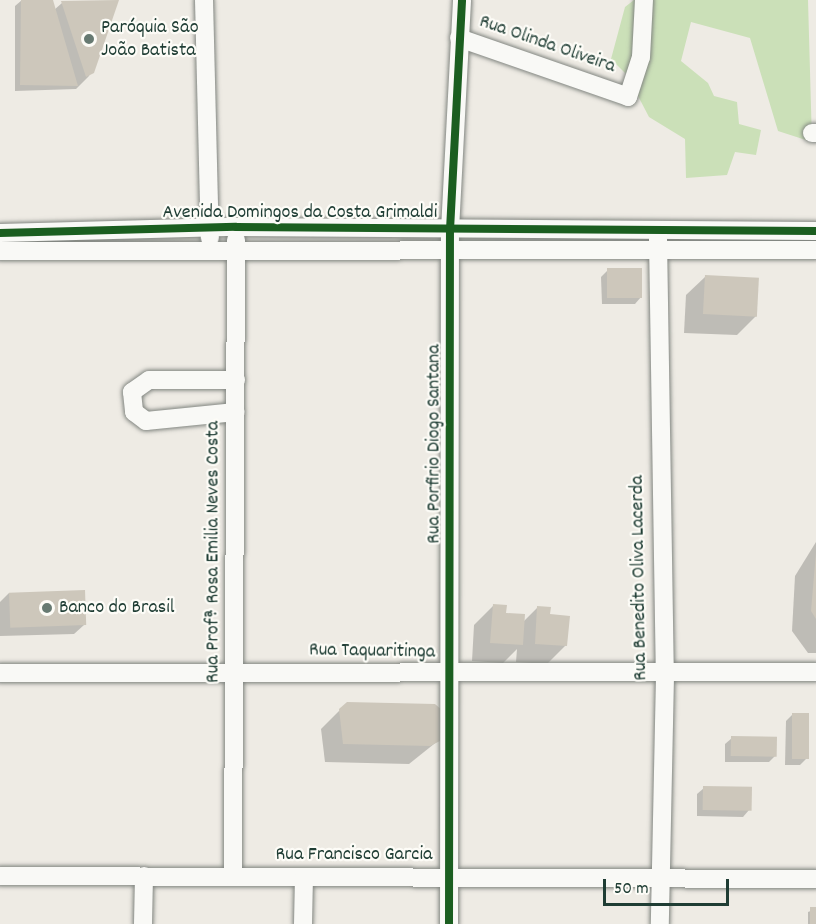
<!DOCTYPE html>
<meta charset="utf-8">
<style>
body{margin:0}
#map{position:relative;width:816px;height:924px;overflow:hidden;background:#eeebe4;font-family:Dekko,sans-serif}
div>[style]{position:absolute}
.green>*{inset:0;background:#cbe0b8}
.shadow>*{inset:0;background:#0003}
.building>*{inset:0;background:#cdc7bb;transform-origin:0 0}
.roads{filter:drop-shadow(0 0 2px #828681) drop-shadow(0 0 2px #828681)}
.minor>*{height:18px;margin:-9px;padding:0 9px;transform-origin:9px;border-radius:9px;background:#f9f9f6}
.cycleway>*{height:8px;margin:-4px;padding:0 4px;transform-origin:4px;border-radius:4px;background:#1b5e20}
.dots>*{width:16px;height:16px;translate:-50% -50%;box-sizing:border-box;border:3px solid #fdfcf7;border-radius:50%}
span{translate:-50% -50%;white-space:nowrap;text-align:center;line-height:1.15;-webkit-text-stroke:4.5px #fdfcf7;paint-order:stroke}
.poi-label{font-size:20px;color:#1f3d34}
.left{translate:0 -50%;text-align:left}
.street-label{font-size:20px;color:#1f3d34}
.scale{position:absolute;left:603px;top:879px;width:126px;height:27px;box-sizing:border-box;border:3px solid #1f3d34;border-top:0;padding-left:8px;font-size:18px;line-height:21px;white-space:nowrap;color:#1f3d34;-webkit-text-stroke:4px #fdfcf7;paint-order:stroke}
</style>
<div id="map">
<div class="green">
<i style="clip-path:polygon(634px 0,808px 0,812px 142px,778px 131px,750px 38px,691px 22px,681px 61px,708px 83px,714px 96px,737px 102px,739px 124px,761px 130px,756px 155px,735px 152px,727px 175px,686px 178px,685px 139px,649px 117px,627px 75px,611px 59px,625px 7px)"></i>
</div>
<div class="shadow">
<i style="clip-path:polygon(22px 0,51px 0,54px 10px,62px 3px,116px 2px,89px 76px,76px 89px,15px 91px,15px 6px)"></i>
<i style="clip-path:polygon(608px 270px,641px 297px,635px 304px,602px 304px,601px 277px)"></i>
<i style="clip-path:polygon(705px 277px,756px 316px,737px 335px,684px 333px,686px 295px)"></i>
<i style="clip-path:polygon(816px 542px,816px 653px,808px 653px,792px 631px,795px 576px)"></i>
<i style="clip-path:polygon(9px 593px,84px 625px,74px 634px,0 636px,0 602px)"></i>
<i style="clip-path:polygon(493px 606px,523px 622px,538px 607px,566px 645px,547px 664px,516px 662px,517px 649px,503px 663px,472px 661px,474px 625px)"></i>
<i style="clip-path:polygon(340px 710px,439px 740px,409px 764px,325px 762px,321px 729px)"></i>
<i style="clip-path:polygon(793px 714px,806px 759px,800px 765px,785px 765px,786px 721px)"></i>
<i style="clip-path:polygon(732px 738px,775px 756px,769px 762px,725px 762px,725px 744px)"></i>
<i style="clip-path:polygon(704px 788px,749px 810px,743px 817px,697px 816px,697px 794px)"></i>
<i style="clip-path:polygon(816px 909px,816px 924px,808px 924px,808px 912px)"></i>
</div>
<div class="building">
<i style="clip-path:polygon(21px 0,53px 0,78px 86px,20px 85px)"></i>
<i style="clip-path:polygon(119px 0,94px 73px,86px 77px,61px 1px)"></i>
<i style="left:642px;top:268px;width:30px;height:35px;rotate:90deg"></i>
<i style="left:705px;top:275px;width:54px;height:39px;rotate:3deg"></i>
<i style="clip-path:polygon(816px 552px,816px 619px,811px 611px)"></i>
<i style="left:85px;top:590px;width:35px;height:76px;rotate:88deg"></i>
<i style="clip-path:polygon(493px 604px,507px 605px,506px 613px,525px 614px,523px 645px,490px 643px)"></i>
<i style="clip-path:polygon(537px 606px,551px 607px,550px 614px,570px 616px,567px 646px,535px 644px)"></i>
<i style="clip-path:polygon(347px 702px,435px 704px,442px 710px,440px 741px,430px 746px,343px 744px,339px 709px)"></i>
<i style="left:792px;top:713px;width:17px;height:46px"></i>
<i style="left:731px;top:736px;width:46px;height:20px;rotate:1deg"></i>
<i style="left:703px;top:786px;width:49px;height:24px;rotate:1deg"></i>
<i style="left:810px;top:907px;width:6px;height:17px"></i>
</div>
<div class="roads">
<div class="minor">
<i style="left:204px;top:0;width:238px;rotate:88.6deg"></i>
<i style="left:459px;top:38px;width:179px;rotate:19.2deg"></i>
<i style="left:628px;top:97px;width:42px;rotate:-72deg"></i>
<i style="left:641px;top:57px;width:57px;rotate:-87deg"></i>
<i style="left:812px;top:133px;width:4px"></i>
<i style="left:0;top:233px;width:236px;rotate:-1.5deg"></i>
<i style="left:236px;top:227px;width:580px;rotate:0.4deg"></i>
<i style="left:658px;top:239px;width:437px;rotate:89.1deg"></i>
<i style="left:665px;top:676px;width:248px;rotate:91.2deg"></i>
<i style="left:0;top:251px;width:816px;rotate:-0.07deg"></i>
<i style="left:236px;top:380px;width:87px;rotate:180deg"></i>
<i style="left:149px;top:380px;width:21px;rotate:145deg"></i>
<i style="left:132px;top:392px;width:20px;rotate:84deg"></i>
<i style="left:134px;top:412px;width:15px;rotate:37deg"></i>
<i style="left:146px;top:421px;width:90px;rotate:-5.7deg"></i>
<i style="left:0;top:673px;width:816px;rotate:-0.07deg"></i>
<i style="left:0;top:876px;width:816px;rotate:0.21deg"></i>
<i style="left:233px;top:877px;width:637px;rotate:-89.73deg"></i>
<i style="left:143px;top:924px;width:48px;rotate:-88.8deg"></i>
<i style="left:303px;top:924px;width:47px;rotate:-88.8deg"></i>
<i style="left:449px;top:924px;width:694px;rotate:-89.92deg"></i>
<i style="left:450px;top:230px;width:230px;rotate:-87deg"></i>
</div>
</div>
<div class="cycleway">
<i style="left:0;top:233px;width:236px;rotate:-1.5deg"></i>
<i style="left:236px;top:227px;width:580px;rotate:0.4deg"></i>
<i style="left:449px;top:924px;width:694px;rotate:-89.92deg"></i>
<i style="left:450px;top:230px;width:230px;rotate:-87deg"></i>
</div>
<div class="dots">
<i style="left:89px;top:39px;background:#677a72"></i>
<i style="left:47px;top:608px;background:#677a72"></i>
</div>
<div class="poi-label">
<span class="left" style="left:101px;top:40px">Paróquia São<br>João Batista</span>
<span class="left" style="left:59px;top:608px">Banco do Brasil</span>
</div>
<div class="street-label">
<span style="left:547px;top:45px;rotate:19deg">Rua Olinda Oliveira</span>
<span style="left:300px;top:213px">Avenida Domingos da Costa Grimaldi</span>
<span style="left:435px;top:444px;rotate:-90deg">Rua Porfirio Diogo Santana</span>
<span style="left:214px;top:552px;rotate:-90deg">Rua Profª Rosa Emilia Neves Costa</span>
<span style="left:640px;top:578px;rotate:-91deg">Rua Benedito Oliva Lacerda</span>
<span style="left:372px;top:652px;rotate:1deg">Rua Taquaritinga</span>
<span style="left:354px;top:855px">Rua Francisco Garcia</span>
</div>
<div class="scale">50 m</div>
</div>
